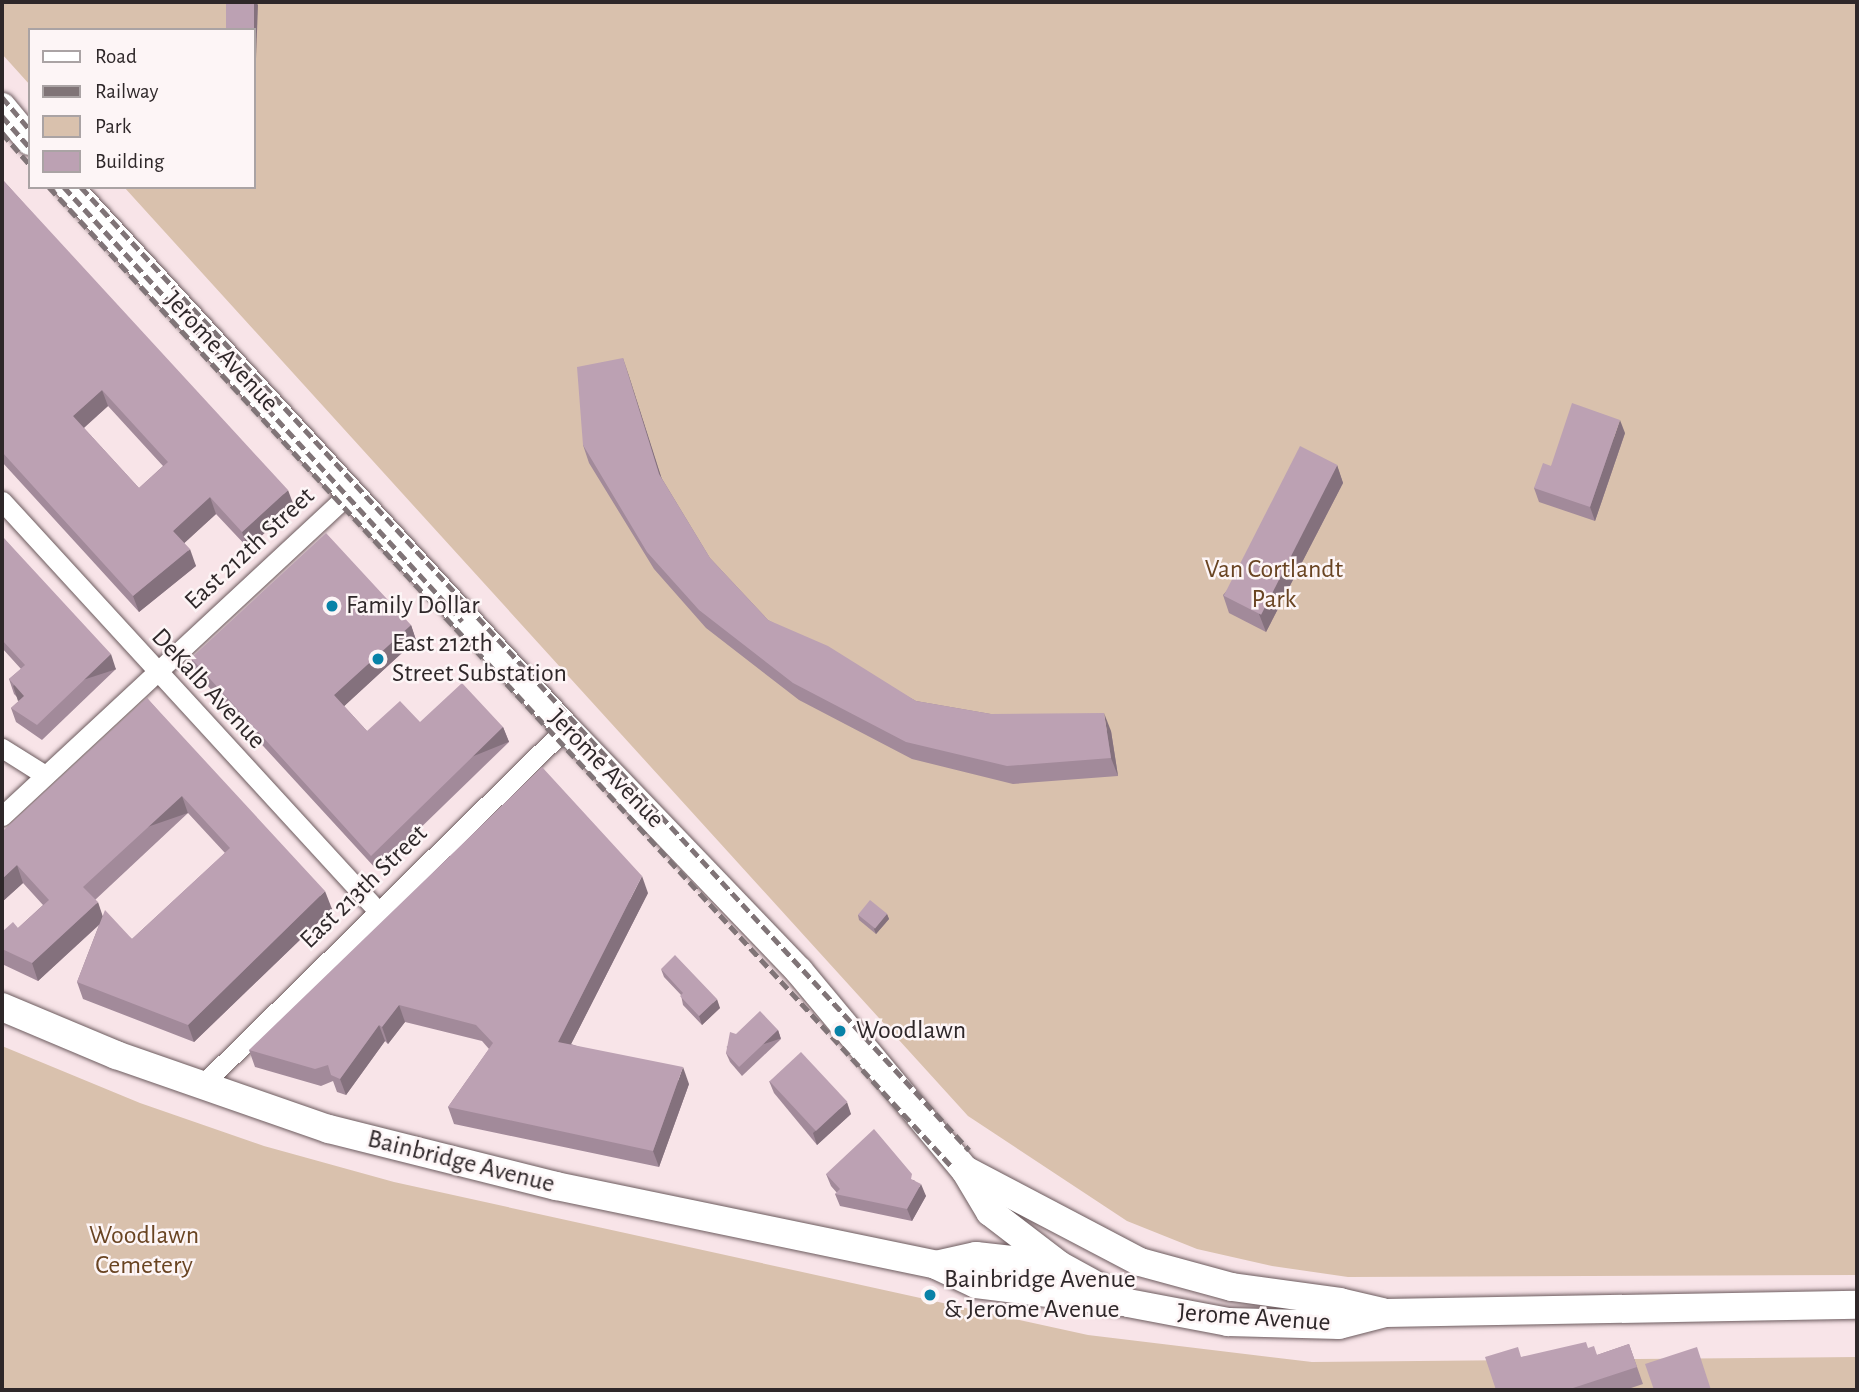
<!DOCTYPE html>
<style>
body{margin:0}
#map{position:relative;width:1859px;height:1392px;overflow:hidden;background:#f8e4e8;font-family:"Alegreya Sans",sans-serif}
div>[style]{position:absolute}
.green>*{inset:0;background:#d9c1ad}
.roads{filter:drop-shadow(0 0 2px #6c5b5e) drop-shadow(0 0 2px #6c5b5e)}
.minor>*{height:19px;margin:-9.5px;padding:0 9.5px;transform-origin:9.5px;border-radius:9.5px;background:#fff}
.secondary>*{height:28px;margin:-14px;padding:0 14px;transform-origin:14px;border-radius:14px;background:#fff}
.rail>*{height:5px;margin-top:-2.5px;transform-origin:0;background:repeating-linear-gradient(90deg,#807477 0 10px,transparent 0 15px)}
.wall>*{inset:0;background:#a28a9a}
.shaded-wall>*{inset:0;background:#84717d;transform-origin:0 0}
.building>*{inset:0;background:#bca1b3;transform-origin:0 0}
.dots>*{width:19px;height:19px;translate:-50% -50%;box-sizing:border-box;border:4px solid #fdf5f6;border-radius:50%}
span{translate:-50% -50%;white-space:nowrap;text-align:center;line-height:1.15;-webkit-text-stroke:5px #fdf5f6;paint-order:stroke}
.street-label{font-size:26px;color:#2e2729}
.park-label{font-size:26px;color:#694422}
.poi-label{font-size:26px;color:#2e2729}
.left{translate:0 -50%;text-align:left}
.frame{position:absolute;inset:0;border:4px solid #2e2729;pointer-events:none}
.legend{position:absolute;left:28px;top:28px;width:228px;height:161px;box-sizing:border-box;background:#fdf5f6;border:2px solid #aaa3a4;margin:0;padding:9px 12px;list-style:none;font-size:21px;color:#2e2729}
.legend li{display:flex;align-items:center;gap:14px;height:35px}
.legend b{width:35px;border:2px solid #aaa3a4}
</style>
<div id="map">
<div class="green">
<i style="clip-path:polygon(2px 2px,1857px 2px,1857px 1275px,1348px 1277px,1272px 1266px,1197px 1249px,1127px 1221px,968px 1116px,124px 187px,254px 187px,254px 30px,30px 30px,30px 85px,2px 54px)"></i>
<i style="clip-path:polygon(2px 1046px,140px 1103px,264px 1146px,394px 1182px,1088px 1335px,1312px 1362px,1857px 1357px,1857px 1390px,2px 1390px)"></i>
</div>
<div class="roads">
<div class="minor">
<i style="left:2px;top:501px;width:555px;rotate:47.48deg"></i>
<i style="left:2px;top:748px;width:51px;rotate:32.1deg"></i>
<i style="left:2px;top:816px;width:474px;rotate:-42.9deg"></i>
<i style="left:201px;top:1086px;width:511px;rotate:-44.45deg"></i>
</div>
<div class="secondary">
<i style="left:2px;top:107px;width:44px;rotate:50.5deg"></i>
<i style="left:69px;top:187px;width:735px;rotate:47.43deg"></i>
<i style="left:566px;top:728px;width:337px;rotate:46.2deg"></i>
<i style="left:799px;top:971px;width:259px;rotate:50.2deg"></i>
<i style="left:965px;top:1170px;width:49px;rotate:59.2deg"></i>
<i style="left:990px;top:1212px;width:87px;rotate:37.5deg"></i>
<i style="left:1059px;top:1265px;width:79px;rotate:28.8deg"></i>
<i style="left:1128px;top:1303px;width:102px;rotate:10.8deg"></i>
<i style="left:1228px;top:1322px;width:111px;rotate:1.5deg"></i>
<i style="left:1339px;top:1325px;width:48px;rotate:-14.6deg"></i>
<i style="left:1385px;top:1313px;width:472px;rotate:-1deg"></i>
<i style="left:2px;top:1007px;width:124px;rotate:22.8deg"></i>
<i style="left:116px;top:1055px;width:225px;rotate:19.2deg"></i>
<i style="left:329px;top:1129px;width:234px;rotate:14.1deg"></i>
<i style="left:556px;top:1186px;width:388px;rotate:11.7deg"></i>
<i style="left:936px;top:1265px;width:44px;rotate:25.4deg"></i>
<i style="left:976px;top:1284px;width:146px;rotate:7.1deg"></i>
<i style="left:965px;top:1170px;width:198px;rotate:27.7deg"></i>
<i style="left:1140px;top:1262px;width:95px;rotate:15.2deg"></i>
<i style="left:1232px;top:1287px;width:109px;rotate:7.9deg"></i>
<i style="left:1340px;top:1302px;width:43px;rotate:13.4deg"></i>
<i style="left:936px;top:1265px;width:41px;rotate:-12.7deg"></i>
<i style="left:976px;top:1256px;width:81px;rotate:6.3deg"></i>
</div>
</div>
<div class="rail">
<i style="left:2px;top:97px;width:43px;rotate:49.7deg"></i>
<i style="left:2px;top:116px;width:43px;rotate:48.8deg"></i>
<i style="left:2px;top:133px;width:43px;rotate:48.8deg"></i>
<i style="left:49px;top:187px;width:1334px;rotate:47.34deg"></i>
<i style="left:64px;top:187px;width:589px;rotate:47.48deg"></i>
<i style="left:81px;top:187px;width:1310px;rotate:47.32deg"></i>
</div>
<div class="wall">
<i style="clip-path:polygon(evenodd,2px 179px,294px 506px,248px 548px,216px 514px,184px 543px,196px 566px,139px 612px,2px 462px,2px 179px,108px 406px,163px 466px,139px 488px,84px 428px,108px 406px)"></i>
<i style="clip-path:polygon(623px 358px,661px 477px,710px 558px,768px 620px,916px 701px,991px 714px,1111px 731px,1118px 776px,1013px 784px,912px 759px,799px 700px,706px 628px,654px 569px,589px 463px,583px 445px)"></i>
<i style="clip-path:polygon(1625px 433px,1595px 521px,1539px 502px,1534px 488px,1551px 466px)"></i>
<i style="clip-path:polygon(1337px 465px,1343px 483px,1266px 632px,1229px 613px,1223px 595px)"></i>
<i style="clip-path:polygon(2px 536px,116px 669px,42px 740px,16px 722px,11px 708px,20px 700px,14px 694px,9px 679px,21px 669px,2px 648px)"></i>
<i style="clip-path:polygon(411px 625px,416px 640px,344px 706px,367px 731px,420px 722px,503px 727px,509px 742px,377px 870px,196px 673px,191px 658px)"></i>
<i style="clip-path:polygon(evenodd,147px 698px,332px 909px,194px 1042px,83px 999px,77px 982px,99px 925px,38px 981px,2px 964px,2px 932px,18px 928px,43px 905px,23px 883px,2px 902px,2px 832px,147px 698px,188px 813px,225px 853px,132px 939px,102px 916px,95px 900px,188px 813px)"></i>
<i style="clip-path:polygon(648px 893px,571px 1044px,689px 1084px,659px 1167px,454px 1124px,448px 1107px,489px 1049px,482px 1041px,405px 1022px,388px 1044px,385px 1041px,346px 1095px,337px 1092px,333px 1081px,321px 1086px,255px 1067px,249px 1050px)"></i>
<i style="clip-path:polygon(887px 914px,889px 919px,876px 934px,859px 920px,858px 915px)"></i>
<i style="clip-path:polygon(661px 969px,720px 1008px,702px 1025px,683px 1005px,681px 995px,664px 977px)"></i>
<i style="clip-path:polygon(778px 1030px,781px 1039px,742px 1076px,730px 1062px,726px 1053px,736px 1034px)"></i>
<i style="clip-path:polygon(769px 1081px,851px 1114px,817px 1145px,774px 1093px)"></i>
<i style="clip-path:polygon(826px 1174px,914px 1180px,926px 1196px,912px 1221px,840px 1206px,835px 1194px,837px 1193px,831px 1186px)"></i>
<i style="clip-path:polygon(1629px 1344px,1643px 1384px,1625px 1390px,1496px 1390px,1522px 1357px,1588px 1348px,1597px 1355px)"></i>
</div>
<div class="shaded-wall">
<i style="clip-path:polygon(254px 2px,256px 2px,258px 5px,256px 58px,254px 51px)"></i>
<i style="clip-path:polygon(623px 358px,629px 376px,666px 492px,659px 474px)"></i>
<i style="clip-path:polygon(102px 390px,108px 406px,79px 432px,73px 416px)"></i>
<i style="clip-path:polygon(1620px 420px,1625px 433px,1595px 521px,1590px 507px)"></i>
<i style="clip-path:polygon(1337px 465px,1343px 483px,1266px 632px,1259px 614px)"></i>
<i style="clip-path:polygon(288px 490px,294px 506px,248px 548px,242px 532px)"></i>
<i style="clip-path:polygon(210px 497px,216px 514px,179px 548px,173px 531px)"></i>
<i style="clip-path:polygon(190px 549px,196px 566px,139px 612px,133px 596px)"></i>
<i style="clip-path:polygon(411px 625px,416px 640px,340px 710px,334px 695px)"></i>
<i style="left:111px;top:654px;width:16px;height:103px;rotate:72deg"></i>
<i style="clip-path:polygon(1104px 713px,1111px 731px,1118px 776px,1111px 758px)"></i>
<i style="left:503px;top:727px;width:16px;height:185px;rotate:68deg"></i>
<i style="left:182px;top:796px;width:18px;height:134px;rotate:71deg"></i>
<i style="clip-path:polygon(17px 865px,23px 883px,2px 902px,2px 879px)"></i>
<i style="clip-path:polygon(642px 876px,648px 893px,564px 1058px,558px 1042px)"></i>
<i style="clip-path:polygon(325px 891px,332px 909px,194px 1042px,188px 1025px)"></i>
<i style="clip-path:polygon(98px 902px,104px 920px,38px 981px,32px 963px)"></i>
<i style="clip-path:polygon(887px 914px,889px 919px,876px 934px,874px 929px)"></i>
<i style="clip-path:polygon(717px 999px,720px 1008px,702px 1025px,699px 1016px)"></i>
<i style="clip-path:polygon(399px 1005px,405px 1022px,388px 1044px,382px 1027px)"></i>
<i style="clip-path:polygon(379px 1025px,385px 1041px,346px 1095px,340px 1079px)"></i>
<i style="left:778px;top:1030px;width:9px;height:54px;rotate:72deg"></i>
<i style="clip-path:polygon(683px 1067px,689px 1084px,659px 1167px,653px 1151px)"></i>
<i style="clip-path:polygon(847px 1102px,851px 1114px,817px 1145px,813px 1133px)"></i>
<i style="clip-path:polygon(921px 1184px,926px 1196px,912px 1221px,907px 1209px)"></i>
</div>
<div class="building">
<i style="left:226px;top:2px;width:28px;height:28px"></i>
<i style="clip-path:polygon(evenodd,2px 179px,288px 490px,242px 532px,210px 497px,173px 531px,190px 549px,133px 596px,2px 452px,2px 179px,102px 390px,168px 462px,139px 488px,73px 416px,102px 390px)"></i>
<i style="clip-path:polygon(623px 358px,659px 474px,710px 558px,768px 620px,828px 646px,916px 701px,991px 714px,1104px 713px,1111px 758px,1007px 766px,906px 742px,793px 683px,699px 610px,647px 552px,583px 445px,577px 367px)"></i>
<i style="clip-path:polygon(1572px 403px,1620px 420px,1590px 507px,1534px 488px,1543px 463px,1551px 466px)"></i>
<i style="left:1300px;top:446px;width:42px;height:168px;rotate:27deg"></i>
<i style="clip-path:polygon(326px 533px,411px 625px,334px 695px,367px 731px,400px 701px,420px 722px,462px 683px,503px 727px,371px 856px,191px 658px)"></i>
<i style="clip-path:polygon(2px 536px,111px 654px,37px 725px,11px 708px,24px 696px,9px 679px,25px 665px,2px 640px)"></i>
<i style="clip-path:polygon(147px 698px,325px 891px,188px 1025px,77px 982px,105px 910px,132px 939px,230px 848px,182px 796px,83px 887px,98px 902px,32px 963px,2px 949px,2px 932px,13px 922px,18px 928px,49px 900px,17px 865px,2px 879px,2px 832px)"></i>
<i style="clip-path:polygon(542px 767px,642px 876px,558px 1042px,683px 1067px,653px 1151px,448px 1107px,493px 1043px,476px 1025px,399px 1005px,382px 1027px,379px 1025px,340px 1079px,331px 1075px,328px 1065px,315px 1069px,249px 1050px)"></i>
<i style="left:870px;top:900px;width:22px;height:19px;rotate:39deg"></i>
<i style="clip-path:polygon(675px 955px,717px 999px,699px 1016px,680px 996px,683px 993px,661px 969px)"></i>
<i style="clip-path:polygon(760px 1011px,778px 1030px,739px 1067px,726px 1053px,730px 1032px,736px 1034px)"></i>
<i style="left:801px;top:1052px;width:68px;height:43px;rotate:47deg"></i>
<i style="clip-path:polygon(874px 1129px,912px 1174px,911px 1179px,921px 1184px,907px 1209px,835px 1194px,840px 1189px,826px 1174px)"></i>
<i style="clip-path:polygon(1586px 1342px,1588px 1348px,1594px 1346px,1597px 1355px,1629px 1344px,1637px 1367px,1567px 1390px,1496px 1390px,1485px 1357px,1518px 1347px,1521px 1357px)"></i>
<i style="clip-path:polygon(1697px 1347px,1711px 1390px,1654px 1390px,1645px 1364px)"></i>
</div>
<div class="dots">
<i style="left:332px;top:606px;background:#0882a7"></i>
<i style="left:378px;top:659px;background:#0882a7"></i>
<i style="left:840px;top:1031px;background:#0882a7"></i>
<i style="left:930px;top:1295px;background:#0882a7"></i>
</div>
<div class="street-label">
<span style="left:221px;top:352px;rotate:47deg">Jerome Avenue</span>
<span style="left:250px;top:549px;rotate:-43deg">East 212th Street</span>
<span style="left:208px;top:689px;rotate:47deg">DeKalb Avenue</span>
<span style="left:606px;top:769px;rotate:46deg">Jerome Avenue</span>
<span style="left:364px;top:887px;rotate:-44deg">East 213th Street</span>
<span style="left:461px;top:1162px;rotate:14deg">Bainbridge Avenue</span>
<span style="left:1254px;top:1318px;rotate:4deg">Jerome Avenue</span>
</div>
<div class="park-label">
<span style="left:1274px;top:585px">Van Cortlandt<br>Park</span>
<span style="left:144px;top:1251px">Woodlawn<br>Cemetery</span>
</div>
<div class="poi-label">
<span class="left" style="left:346px;top:606px">Family Dollar</span>
<span class="left" style="left:392px;top:659px">East 212th<br>Street Substation</span>
<span class="left" style="left:856px;top:1031px">Woodlawn</span>
<span class="left" style="left:944px;top:1295px">Bainbridge Avenue<br>&amp; Jerome Avenue</span>
</div>
<div class="frame"></div>
<ul class="legend">
<li><b style="height:9px;background:#fff"></b>Road</li>
<li><b style="height:9px;background:#807477"></b>Railway</li>
<li><b style="height:19px;background:#d9c1ad"></b>Park</li>
<li><b style="height:19px;background:#bca1b3"></b>Building</li>
</ul>
</div>
